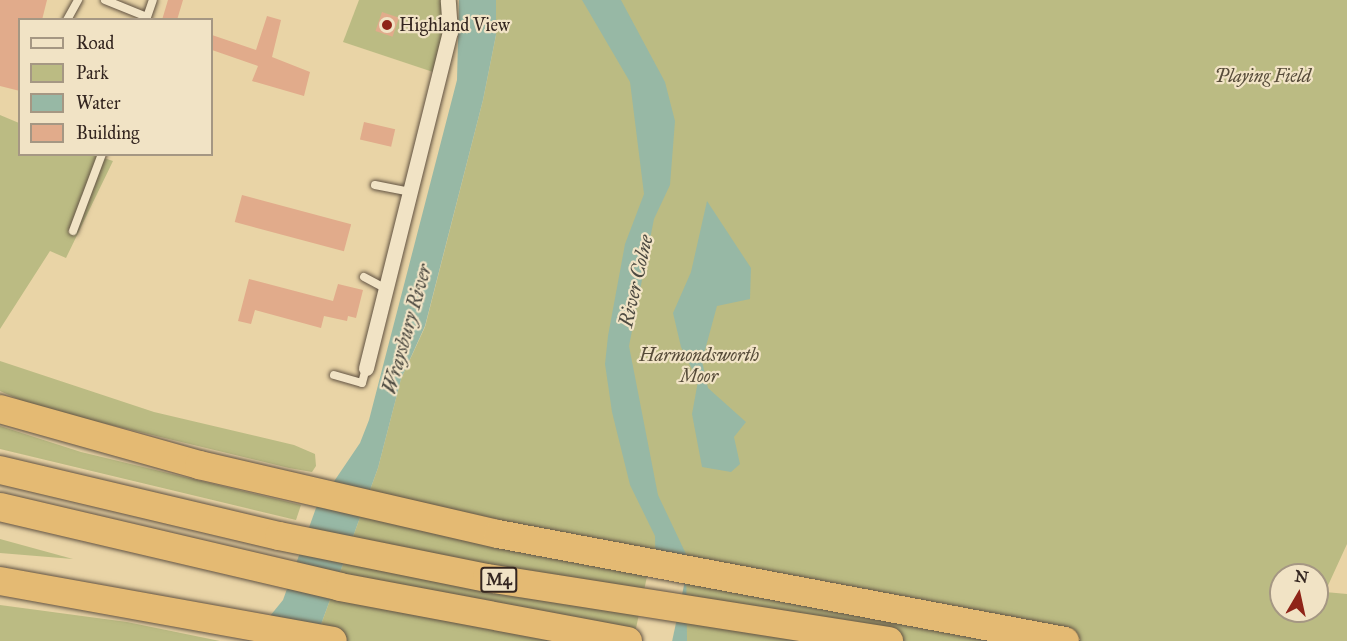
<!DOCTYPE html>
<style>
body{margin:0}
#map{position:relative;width:1347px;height:641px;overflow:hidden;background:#e9d4a6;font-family:"IM FELL Great Primer",serif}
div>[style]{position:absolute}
.green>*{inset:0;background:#bbbb83}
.water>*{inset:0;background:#97b8a5}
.pier>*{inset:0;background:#e9d4a6;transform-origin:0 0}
.building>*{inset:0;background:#e1ab8b;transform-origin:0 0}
.roads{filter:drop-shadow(0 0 2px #615242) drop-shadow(0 0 2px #615242)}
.service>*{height:8px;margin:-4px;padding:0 4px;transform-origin:4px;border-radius:4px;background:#f1e3c5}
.minor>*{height:15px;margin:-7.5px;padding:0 7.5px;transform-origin:7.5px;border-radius:7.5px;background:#f1e3c5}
.motorway>*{height:28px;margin:-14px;padding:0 14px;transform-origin:14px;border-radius:14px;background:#e4ba73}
.dots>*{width:16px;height:16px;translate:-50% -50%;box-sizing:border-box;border:3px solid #f1e3c5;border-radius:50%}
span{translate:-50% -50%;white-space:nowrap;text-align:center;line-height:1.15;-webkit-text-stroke:4.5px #f1e3c5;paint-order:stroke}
.shield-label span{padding:2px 4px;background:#f1e3c5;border:2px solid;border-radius:4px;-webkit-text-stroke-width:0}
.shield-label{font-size:16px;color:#342620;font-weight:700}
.poi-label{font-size:18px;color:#342620}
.left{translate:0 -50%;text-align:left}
.park-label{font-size:18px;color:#564b39;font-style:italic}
.water-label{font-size:20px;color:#4d4a41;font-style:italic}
.legend{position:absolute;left:18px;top:18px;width:195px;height:138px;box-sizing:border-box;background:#f1e3c5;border:2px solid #a59783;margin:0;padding:8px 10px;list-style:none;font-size:18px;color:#342620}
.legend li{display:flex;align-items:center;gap:12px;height:30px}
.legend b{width:30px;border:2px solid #a59783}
.north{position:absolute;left:1269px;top:563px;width:60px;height:60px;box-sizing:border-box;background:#f1e3c5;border:2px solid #a59783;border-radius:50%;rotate:9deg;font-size:16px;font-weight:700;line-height:24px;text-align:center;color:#342620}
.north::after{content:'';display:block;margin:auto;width:21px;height:27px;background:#8f2418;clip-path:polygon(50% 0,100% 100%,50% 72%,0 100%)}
</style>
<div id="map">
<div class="green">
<i style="clip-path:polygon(359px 0,441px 0,443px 30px,433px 72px,343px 42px)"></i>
<i style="clip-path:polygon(evenodd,496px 0,1347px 0,1347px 544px,1325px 592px,1347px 594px,1347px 641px,315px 641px,378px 468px,401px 379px,425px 327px,483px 100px,496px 35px,496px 0,1281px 575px,1317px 575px,1317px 611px,1281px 611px,1281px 575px)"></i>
<i style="clip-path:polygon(0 115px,19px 123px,20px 154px,95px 155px,113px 161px,66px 258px,50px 251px,0 329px)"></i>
<i style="clip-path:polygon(0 361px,154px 412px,294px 445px,315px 454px,316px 466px,312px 472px,289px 468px,36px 407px,0 391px)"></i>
<i style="clip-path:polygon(0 426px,81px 452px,301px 505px,296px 520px,0 449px)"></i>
<i style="clip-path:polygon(0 539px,73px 559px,0 553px)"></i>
<i style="clip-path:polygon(0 605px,127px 622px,220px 641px,0 641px)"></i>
</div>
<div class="water">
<i style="clip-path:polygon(459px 0,496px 0,496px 35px,483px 100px,425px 326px,401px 379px,378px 468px,315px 641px,270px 616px,283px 600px,316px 508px,360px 443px,369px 420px,457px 80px)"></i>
<i style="clip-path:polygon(582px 0,621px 0,665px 82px,675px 121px,670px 185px,654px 219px,629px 346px,658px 495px,686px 554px,687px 641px,657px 641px,655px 536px,630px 485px,612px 412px,605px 364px,608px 336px,625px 244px,644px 194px,630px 82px)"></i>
<i style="clip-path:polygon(707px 201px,751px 268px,750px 299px,717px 306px,702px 361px,708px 388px,746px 422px,734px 437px,740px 464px,731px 472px,702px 467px,692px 414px,698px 381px,681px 347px,673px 313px,691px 272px)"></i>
</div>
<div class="pier">
<i style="left:652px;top:553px;width:38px;height:88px;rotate:12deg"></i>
</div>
<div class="building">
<i style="clip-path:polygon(0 0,47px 0,42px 20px,20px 20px,20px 91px,0 86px)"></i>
<i style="clip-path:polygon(168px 0,183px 0,177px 20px,162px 20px)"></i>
<i style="left:382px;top:12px;width:18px;height:20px;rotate:19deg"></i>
<i style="clip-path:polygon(267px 16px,281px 20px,272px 57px,310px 72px,304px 96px,252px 81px,258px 66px,212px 50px,212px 35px,256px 50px)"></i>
<i style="left:364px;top:122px;width:32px;height:18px;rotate:13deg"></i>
<i style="left:242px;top:195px;width:113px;height:28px;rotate:15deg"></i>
<i style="clip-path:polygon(249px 279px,333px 301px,338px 284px,363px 290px,356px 318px,348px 316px,347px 321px,324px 316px,321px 328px,255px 310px,251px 324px,238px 321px)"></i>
</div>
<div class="roads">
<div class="service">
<i style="left:105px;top:0;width:45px;rotate:22deg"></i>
<i style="left:67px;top:20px;width:23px;rotate:-61deg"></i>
<i style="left:146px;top:20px;width:21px;rotate:-71deg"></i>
<i style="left:375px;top:185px;width:37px;rotate:11deg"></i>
<i style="left:73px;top:231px;width:82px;rotate:-69.4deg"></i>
<i style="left:364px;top:277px;width:26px;rotate:28deg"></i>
<i style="left:334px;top:375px;width:29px;rotate:16deg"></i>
<i style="left:362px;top:383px;width:16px;rotate:-75deg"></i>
</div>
<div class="minor">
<i style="left:366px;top:368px;width:346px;rotate:-76deg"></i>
<i style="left:450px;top:32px;width:32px;rotate:-94deg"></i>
</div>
<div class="motorway">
<i style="left:0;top:409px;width:207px;rotate:15.7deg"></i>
<i style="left:199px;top:465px;width:307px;rotate:13deg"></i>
<i style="left:498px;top:534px;width:577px;rotate:10.69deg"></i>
<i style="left:0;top:470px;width:287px;rotate:13.3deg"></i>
<i style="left:279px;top:536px;width:212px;rotate:11.4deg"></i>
<i style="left:487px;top:578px;width:407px;rotate:8.9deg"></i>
<i style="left:0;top:507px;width:349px;rotate:13.2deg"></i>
<i style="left:340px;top:587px;width:293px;rotate:10.6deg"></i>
<i style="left:0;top:581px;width:338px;rotate:10.2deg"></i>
</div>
</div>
<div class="dots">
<i style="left:387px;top:25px;background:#8f2418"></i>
</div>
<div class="shield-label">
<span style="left:499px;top:580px">M4</span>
</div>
<div class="poi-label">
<span class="left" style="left:399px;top:25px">Highland View</span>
</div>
<div class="park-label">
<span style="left:1263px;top:76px">Playing Field</span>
<span style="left:699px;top:366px">Harmondsworth<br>Moor</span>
</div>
<div class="water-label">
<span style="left:636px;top:281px;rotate:-77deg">River Colne</span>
<span style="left:407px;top:329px;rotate:-74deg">Wraysbury River</span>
</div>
<ul class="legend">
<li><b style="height:8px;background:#f1e3c5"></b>Road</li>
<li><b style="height:16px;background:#bbbb83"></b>Park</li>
<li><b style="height:16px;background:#97b8a5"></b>Water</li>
<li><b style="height:16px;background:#e1ab8b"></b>Building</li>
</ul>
<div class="north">N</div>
</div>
